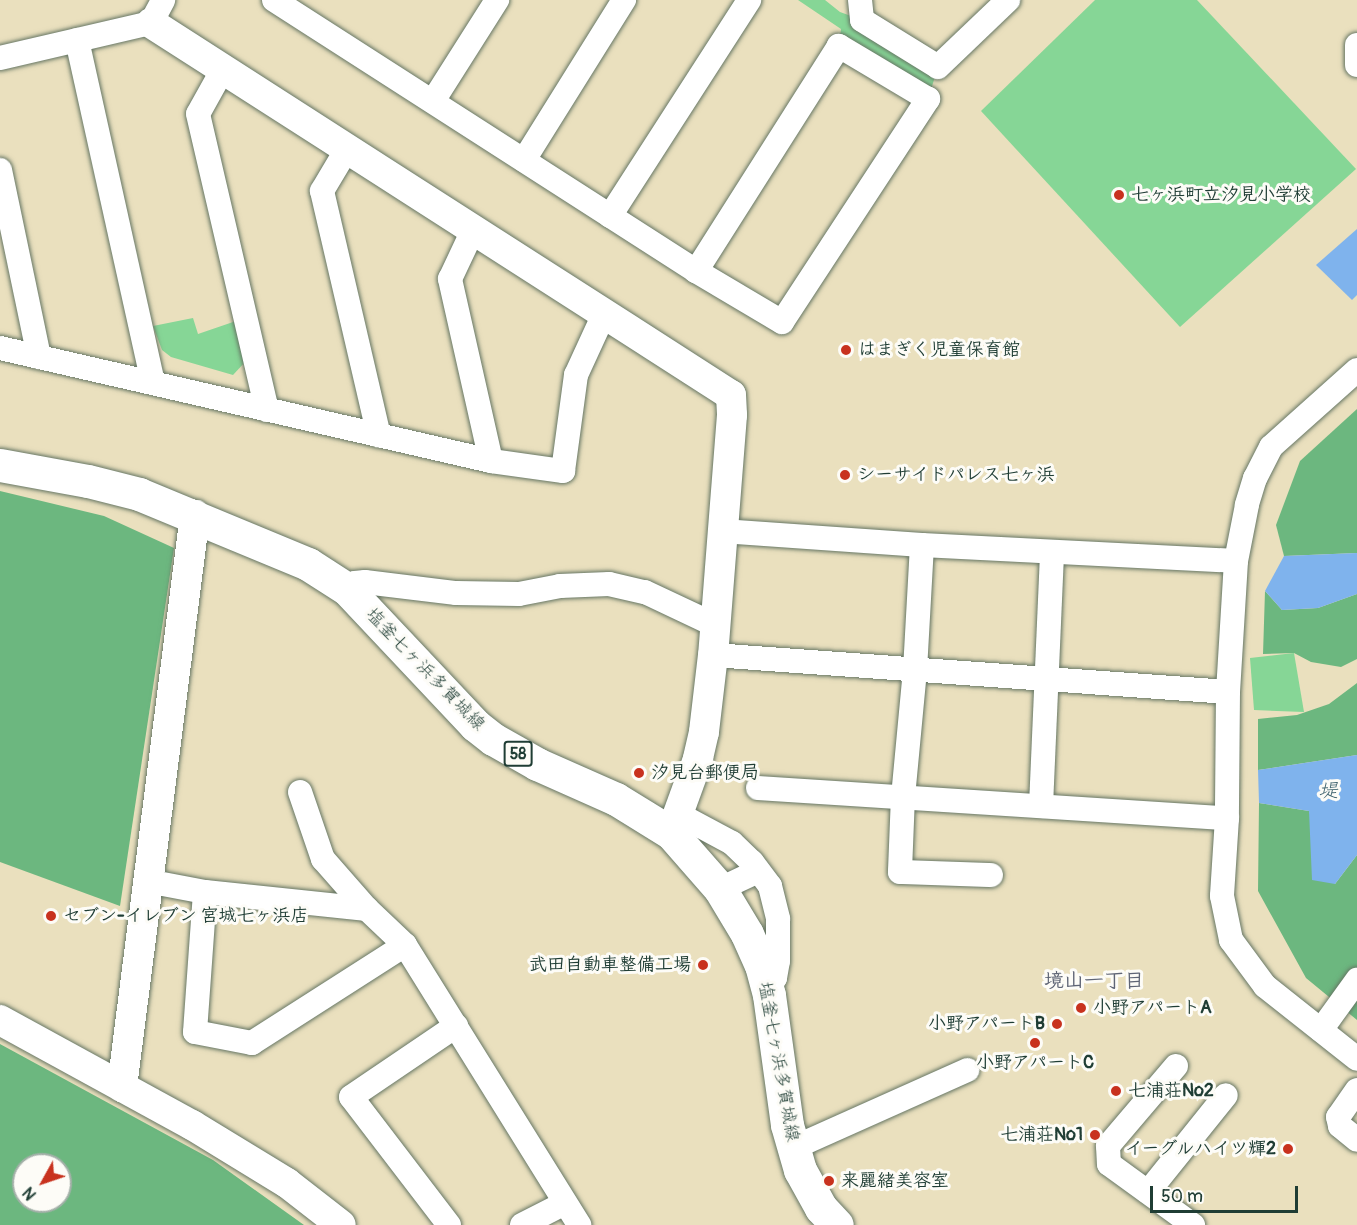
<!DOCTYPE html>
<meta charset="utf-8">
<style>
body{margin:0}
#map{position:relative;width:1357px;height:1225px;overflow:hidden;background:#eae0be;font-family:Pangolin,"Klee One",sans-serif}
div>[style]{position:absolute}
.green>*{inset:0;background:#86d696}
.forest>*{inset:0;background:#6cb77f}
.water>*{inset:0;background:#7fb3ed}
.roads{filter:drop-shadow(0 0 2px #667664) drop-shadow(0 0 2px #667664)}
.minor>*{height:24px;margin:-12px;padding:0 12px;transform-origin:12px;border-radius:12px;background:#fff}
.tertiary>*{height:30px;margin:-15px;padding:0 15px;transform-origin:15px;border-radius:15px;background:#fff}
.primary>*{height:33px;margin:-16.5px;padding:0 16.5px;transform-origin:16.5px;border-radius:16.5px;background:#fff}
.dots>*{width:16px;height:16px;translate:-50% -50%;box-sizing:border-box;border:3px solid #fdfcf7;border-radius:50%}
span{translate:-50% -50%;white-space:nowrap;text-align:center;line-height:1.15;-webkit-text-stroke:6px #fdfcf7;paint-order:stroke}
.shield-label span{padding:2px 4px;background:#fdfcf7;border:2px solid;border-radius:4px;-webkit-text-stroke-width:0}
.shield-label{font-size:16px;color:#1f3d34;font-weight:700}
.poi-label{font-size:18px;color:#1f3d34;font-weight:700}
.left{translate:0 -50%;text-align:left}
.right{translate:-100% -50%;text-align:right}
.street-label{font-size:18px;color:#1f3d34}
.water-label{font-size:20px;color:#3c606c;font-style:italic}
.neighbourhood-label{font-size:20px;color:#5f6575;font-weight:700}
.north{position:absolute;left:12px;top:1153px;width:60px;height:60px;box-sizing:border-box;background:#fdfcf7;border:2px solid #a4b0a9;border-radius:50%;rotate:230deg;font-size:16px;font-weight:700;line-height:24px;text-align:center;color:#1f3d34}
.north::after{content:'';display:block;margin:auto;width:21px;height:27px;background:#c8321e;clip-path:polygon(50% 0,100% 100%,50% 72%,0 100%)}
.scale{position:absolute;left:1150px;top:1186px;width:148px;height:27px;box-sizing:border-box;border:3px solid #1f3d34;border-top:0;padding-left:8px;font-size:18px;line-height:21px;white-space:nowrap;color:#1f3d34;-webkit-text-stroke:4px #fdfcf7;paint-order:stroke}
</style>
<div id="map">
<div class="green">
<i style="clip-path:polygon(798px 0,825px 0,840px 12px,862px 20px,938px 67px,928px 99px,839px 46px,841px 29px)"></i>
<i style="clip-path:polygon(1095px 0,1197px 0,1356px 169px,1180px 327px,981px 111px)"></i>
<i style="clip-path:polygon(193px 318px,198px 334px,236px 321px,246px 361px,233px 375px,171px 357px,162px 350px,153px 326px)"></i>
<i style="clip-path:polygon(1294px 653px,1304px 712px,1254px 710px,1250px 658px)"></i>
</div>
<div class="forest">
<i style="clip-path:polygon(1357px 409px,1357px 553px,1284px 556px,1276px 525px,1300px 461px)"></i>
<i style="clip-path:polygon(0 491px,104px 516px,174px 548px,120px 906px,0 862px)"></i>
<i style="clip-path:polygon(1265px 591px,1282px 610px,1318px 608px,1357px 594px,1357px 659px,1341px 667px,1311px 662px,1294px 653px,1263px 654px)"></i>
<i style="clip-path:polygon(1357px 683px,1357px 755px,1258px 770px,1258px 719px,1297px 715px,1329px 704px)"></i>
<i style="clip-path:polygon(1259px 803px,1309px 811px,1335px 884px,1357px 855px,1357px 1020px,1306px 978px,1258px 891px)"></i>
<i style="clip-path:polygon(evenodd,0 1044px,213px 1160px,304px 1225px,0 1225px,0 1044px,24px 1165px,60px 1165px,60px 1201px,24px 1201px,24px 1165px)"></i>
</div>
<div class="water">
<i style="clip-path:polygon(1357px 229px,1357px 295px,1352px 300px,1316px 265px)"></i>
<i style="clip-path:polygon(1357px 553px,1357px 594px,1318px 608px,1282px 610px,1265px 591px,1284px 556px)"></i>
<i style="clip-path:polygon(1357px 755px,1357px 855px,1335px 884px,1312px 880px,1309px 811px,1259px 803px,1258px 770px)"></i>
</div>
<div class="roads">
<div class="minor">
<i style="left:274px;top:0;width:502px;rotate:32.71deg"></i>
<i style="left:696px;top:271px;width:100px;rotate:30.7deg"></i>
<i style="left:782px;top:322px;width:267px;rotate:-56.8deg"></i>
<i style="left:928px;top:99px;width:104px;rotate:-149.2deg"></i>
<i style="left:839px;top:46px;width:267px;rotate:122.4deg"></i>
<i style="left:860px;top:0;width:20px;rotate:84deg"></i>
<i style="left:862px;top:20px;width:89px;rotate:31.7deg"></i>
<i style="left:938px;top:67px;width:97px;rotate:-43.7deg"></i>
<i style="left:77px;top:40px;width:351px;rotate:77.5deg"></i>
<i style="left:1357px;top:45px;width:20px;rotate:90deg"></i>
<i style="left:0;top:58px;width:155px;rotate:-13.1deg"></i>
<i style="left:151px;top:23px;width:26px;rotate:-62deg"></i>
<i style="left:223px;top:69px;width:51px;rotate:119.1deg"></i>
<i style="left:198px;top:114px;width:304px;rotate:76.9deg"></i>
<i style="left:433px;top:101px;width:120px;rotate:-57.6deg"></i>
<i style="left:347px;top:149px;width:49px;rotate:120.8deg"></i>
<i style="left:322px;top:191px;width:251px;rotate:76.9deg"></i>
<i style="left:524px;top:160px;width:189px;rotate:-58deg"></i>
<i style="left:0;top:170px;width:191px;rotate:78.2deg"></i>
<i style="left:610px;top:216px;width:257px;rotate:-57.2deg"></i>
<i style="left:0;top:348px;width:504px;rotate:12.96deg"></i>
<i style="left:491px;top:461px;width:187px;rotate:-102.7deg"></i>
<i style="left:450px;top:279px;width:56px;rotate:-64.8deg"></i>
<i style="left:1357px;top:370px;width:115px;rotate:138.2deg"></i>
<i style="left:1271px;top:447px;width:35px;rotate:117deg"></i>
<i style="left:1255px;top:478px;width:28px;rotate:107deg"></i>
<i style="left:1247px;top:505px;width:57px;rotate:101.1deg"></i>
<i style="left:1236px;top:561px;width:131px;rotate:93.5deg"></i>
<i style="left:1228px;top:692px;width:126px;rotate:90.5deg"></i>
<i style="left:1227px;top:818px;width:78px;rotate:93.7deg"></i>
<i style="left:1222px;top:896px;width:45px;rotate:78.4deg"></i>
<i style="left:1231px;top:940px;width:57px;rotate:53.5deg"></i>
<i style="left:1265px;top:986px;width:117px;rotate:38.4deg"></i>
<i style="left:491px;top:461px;width:73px;rotate:7.9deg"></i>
<i style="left:563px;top:471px;width:97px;rotate:-82.3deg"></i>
<i style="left:576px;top:375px;width:69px;rotate:-65.3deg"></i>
<i style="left:722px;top:531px;width:200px;rotate:4deg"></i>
<i style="left:922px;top:545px;width:314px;rotate:2.9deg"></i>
<i style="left:922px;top:545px;width:125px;rotate:93.2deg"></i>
<i style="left:915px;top:670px;width:127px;rotate:95.4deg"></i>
<i style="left:903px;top:796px;width:76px;rotate:92.3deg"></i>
<i style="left:900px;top:872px;width:91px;rotate:1.9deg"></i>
<i style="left:347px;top:589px;width:10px;rotate:-37deg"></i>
<i style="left:355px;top:583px;width:10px;rotate:-6deg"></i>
<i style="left:365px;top:582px;width:92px;rotate:6.9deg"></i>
<i style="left:456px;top:593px;width:63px;rotate:0.9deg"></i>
<i style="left:519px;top:594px;width:42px;rotate:-11deg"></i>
<i style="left:560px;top:586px;width:49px;rotate:-2.3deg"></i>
<i style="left:609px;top:584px;width:37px;rotate:13deg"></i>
<i style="left:645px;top:592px;width:77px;rotate:25.2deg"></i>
<i style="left:713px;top:655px;width:516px;rotate:4.11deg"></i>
<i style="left:758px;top:788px;width:470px;rotate:3.7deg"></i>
<i style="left:300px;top:792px;width:71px;rotate:71.1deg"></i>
<i style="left:323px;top:859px;width:67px;rotate:48.7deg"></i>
<i style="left:1041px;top:806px;width:254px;rotate:-87.5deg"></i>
<i style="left:678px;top:814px;width:61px;rotate:28.2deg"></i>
<i style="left:732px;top:843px;width:28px;rotate:44deg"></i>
<i style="left:752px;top:862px;width:30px;rotate:53deg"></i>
<i style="left:770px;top:886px;width:34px;rotate:76deg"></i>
<i style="left:778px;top:919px;width:42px;rotate:90deg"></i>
<i style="left:778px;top:961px;width:17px;rotate:100deg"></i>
<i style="left:775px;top:978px;width:14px;rotate:126deg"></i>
<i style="left:147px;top:881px;width:59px;rotate:10.7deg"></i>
<i style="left:720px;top:889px;width:42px;rotate:-25.3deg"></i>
<i style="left:405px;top:945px;width:182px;rotate:147.4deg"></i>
<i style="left:252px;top:1043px;width:58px;rotate:-169.1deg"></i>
<i style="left:195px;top:1032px;width:140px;rotate:-85.9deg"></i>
<i style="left:205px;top:892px;width:163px;rotate:6deg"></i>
<i style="left:367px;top:909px;width:52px;rotate:43.5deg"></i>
<i style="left:405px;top:945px;width:330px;rotate:58.1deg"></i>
<i style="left:1321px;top:1030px;width:62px;rotate:-54.2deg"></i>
<i style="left:1176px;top:1066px;width:105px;rotate:130.4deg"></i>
<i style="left:1108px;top:1146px;width:18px;rotate:87deg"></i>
<i style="left:1109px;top:1164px;width:104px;rotate:36deg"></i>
<i style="left:1357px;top:1090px;width:33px;rotate:125deg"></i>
<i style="left:1338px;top:1117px;width:9px;rotate:77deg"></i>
<i style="left:1340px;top:1126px;width:22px;rotate:39deg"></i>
<i style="left:793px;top:1148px;width:191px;rotate:-24.1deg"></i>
<i style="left:1148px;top:1192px;width:124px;rotate:-51.2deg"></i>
<i style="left:449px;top:1225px;width:161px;rotate:-127.4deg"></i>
<i style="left:351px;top:1097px;width:127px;rotate:-34.1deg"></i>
<i style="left:522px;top:1225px;width:48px;rotate:-27.1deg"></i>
</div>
<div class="tertiary">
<i style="left:151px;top:23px;width:689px;rotate:32.68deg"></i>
<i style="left:731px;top:395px;width:20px;rotate:87deg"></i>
<i style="left:732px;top:415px;width:241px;rotate:94.5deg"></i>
<i style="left:713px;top:655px;width:78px;rotate:96.7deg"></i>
<i style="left:704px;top:732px;width:28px;rotate:103deg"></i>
<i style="left:698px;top:759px;width:79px;rotate:110deg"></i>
<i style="left:0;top:1020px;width:219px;rotate:28.7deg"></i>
<i style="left:192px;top:1125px;width:111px;rotate:31.4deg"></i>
<i style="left:287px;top:1183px;width:68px;rotate:37.9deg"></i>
<i style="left:122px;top:1087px;width:577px;rotate:-82.73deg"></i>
</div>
<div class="primary">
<i style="left:0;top:465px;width:89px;rotate:10.3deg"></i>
<i style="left:88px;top:481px;width:53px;rotate:14.3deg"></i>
<i style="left:139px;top:494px;width:183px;rotate:22.5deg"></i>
<i style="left:308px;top:564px;width:46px;rotate:32.7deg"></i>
<i style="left:347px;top:589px;width:187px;rotate:46.7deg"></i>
<i style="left:475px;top:725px;width:23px;rotate:38deg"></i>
<i style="left:493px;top:739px;width:51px;rotate:29.6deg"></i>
<i style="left:537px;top:764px;width:86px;rotate:23.9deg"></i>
<i style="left:616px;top:799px;width:65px;rotate:31.7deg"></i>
<i style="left:671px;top:833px;width:74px;rotate:48.8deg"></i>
<i style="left:720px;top:889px;width:52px;rotate:59deg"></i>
<i style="left:747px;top:934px;width:34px;rotate:66deg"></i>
<i style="left:761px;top:965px;width:31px;rotate:75deg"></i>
<i style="left:769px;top:995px;width:131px;rotate:82.1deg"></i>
<i style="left:787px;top:1125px;width:47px;rotate:73.9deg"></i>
<i style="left:800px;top:1170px;width:43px;rotate:61.1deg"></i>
<i style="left:821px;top:1208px;width:23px;rotate:47deg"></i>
</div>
</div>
<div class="dots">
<i style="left:1119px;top:195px;background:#c8321e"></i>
<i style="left:846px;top:350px;background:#c8321e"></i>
<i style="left:845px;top:475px;background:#c8321e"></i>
<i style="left:639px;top:773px;background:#c8321e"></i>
<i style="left:51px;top:916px;background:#c8321e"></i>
<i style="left:703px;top:965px;background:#c8321e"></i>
<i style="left:1081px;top:1008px;background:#c8321e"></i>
<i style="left:1057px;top:1024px;background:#c8321e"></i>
<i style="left:1035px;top:1043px;background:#c8321e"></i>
<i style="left:1116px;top:1091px;background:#c8321e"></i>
<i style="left:1095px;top:1135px;background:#c8321e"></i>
<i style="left:1288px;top:1149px;background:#c8321e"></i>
<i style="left:829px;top:1181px;background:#c8321e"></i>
</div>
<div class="shield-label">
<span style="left:518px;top:754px">58</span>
</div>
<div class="poi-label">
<span class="left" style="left:1131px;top:195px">七ヶ浜町立汐見小学校</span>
<span class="left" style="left:858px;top:350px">はまぎく児童保育館</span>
<span class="left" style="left:857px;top:475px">シーサイドパレス七ヶ浜</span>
<span class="left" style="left:651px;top:773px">汐見台郵便局</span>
<span class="left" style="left:63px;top:916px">セブン-イレブン 宮城七ヶ浜店</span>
<span class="right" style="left:691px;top:965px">武田自動車整備工場</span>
<span class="left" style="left:1093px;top:1008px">小野アパートA</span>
<span class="right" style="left:1045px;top:1024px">小野アパートB</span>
<span style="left:1035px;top:1063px">小野アパートC</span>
<span class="left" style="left:1128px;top:1091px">七浦荘№2</span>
<span class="right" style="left:1083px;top:1135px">七浦荘№1</span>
<span class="right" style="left:1276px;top:1149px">イーグルハイツ輝2</span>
<span class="left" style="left:841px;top:1181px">来麗緒美容室</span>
</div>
<div class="street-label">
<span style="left:425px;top:670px;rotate:46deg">塩釜七ヶ浜多賀城線</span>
<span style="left:778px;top:1062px;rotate:80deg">塩釜七ヶ浜多賀城線</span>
</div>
<div class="water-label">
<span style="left:1328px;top:790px">堤</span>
</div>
<div class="neighbourhood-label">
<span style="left:1094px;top:980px">境山一丁目</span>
</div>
<div class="north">N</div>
<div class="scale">50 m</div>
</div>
